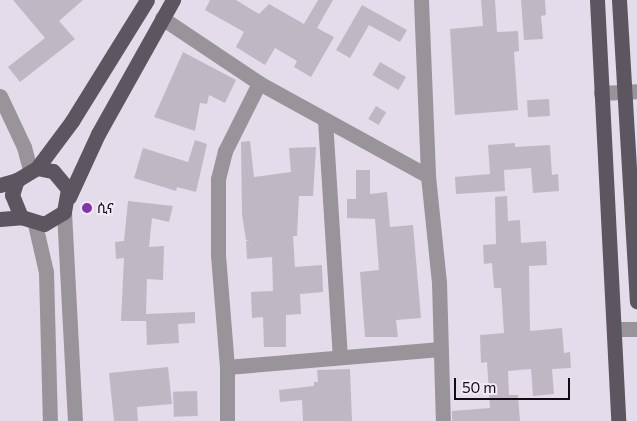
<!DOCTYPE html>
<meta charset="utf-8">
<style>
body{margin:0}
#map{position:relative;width:637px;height:421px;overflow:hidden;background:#e4dcea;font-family:Commissioner,"Noto Sans Ethiopic",sans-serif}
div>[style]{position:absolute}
.building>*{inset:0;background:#c0b7c5;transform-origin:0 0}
.minor>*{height:15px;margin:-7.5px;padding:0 7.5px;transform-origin:7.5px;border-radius:7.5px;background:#98949a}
.major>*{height:15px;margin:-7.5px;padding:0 7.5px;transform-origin:7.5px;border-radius:7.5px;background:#5d5660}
.dots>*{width:14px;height:14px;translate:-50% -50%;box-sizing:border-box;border:2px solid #f2e9f7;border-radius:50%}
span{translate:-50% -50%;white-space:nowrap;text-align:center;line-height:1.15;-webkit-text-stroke:4px #f2e9f7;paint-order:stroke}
.poi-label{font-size:14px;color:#100d12}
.left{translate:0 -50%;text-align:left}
.scale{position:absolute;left:454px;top:378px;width:116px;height:22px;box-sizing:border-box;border:2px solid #100d12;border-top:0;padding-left:6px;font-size:15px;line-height:18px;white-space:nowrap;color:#100d12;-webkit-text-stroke:4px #f2e9f7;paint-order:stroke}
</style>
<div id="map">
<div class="building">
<i style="clip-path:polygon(13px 0,83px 0,59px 21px,75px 39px,20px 82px,8px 67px,45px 38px)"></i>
<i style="clip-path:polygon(210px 0,236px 0,259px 14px,269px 4px,304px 24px,318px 0,333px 0,317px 28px,334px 37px,311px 77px,294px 67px,297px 61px,275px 48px,265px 65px,236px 47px,244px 32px,205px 10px)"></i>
<i style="clip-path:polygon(481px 0,495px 0,497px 32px,518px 31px,519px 51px,514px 52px,518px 110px,455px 115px,450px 29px,483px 26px)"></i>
<i style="clip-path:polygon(521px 0,545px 0,546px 15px,541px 16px,543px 39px,524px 40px)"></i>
<i style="clip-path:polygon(362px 5px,407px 30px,400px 42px,369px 25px,350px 58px,336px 50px)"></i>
<i style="clip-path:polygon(183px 52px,236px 80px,225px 103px,209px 95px,207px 104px,200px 103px,195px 131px,154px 117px)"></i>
<i style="left:380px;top:62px;width:30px;height:15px;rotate:30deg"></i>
<i style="left:549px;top:99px;width:17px;height:22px;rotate:87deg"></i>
<i style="left:376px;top:106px;width:12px;height:15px;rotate:31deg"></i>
<i style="clip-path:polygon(195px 140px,207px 144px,196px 192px,177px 187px,176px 191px,134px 178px,143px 148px,188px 162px)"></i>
<i style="clip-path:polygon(250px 141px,254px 177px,291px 172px,289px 148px,316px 147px,313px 196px,299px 196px,297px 236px,293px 236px,295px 267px,322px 265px,323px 292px,300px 294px,301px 314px,286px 315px,286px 347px,264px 347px,263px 317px,252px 318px,251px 292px,273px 291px,272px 257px,247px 259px,246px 241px,250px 240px,246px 240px,242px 214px,241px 142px)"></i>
<i style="clip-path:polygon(515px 143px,515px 147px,550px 145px,552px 175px,558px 174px,559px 191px,533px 193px,531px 168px,504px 170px,505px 191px,456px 194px,455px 177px,490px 174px,488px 145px)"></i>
<i style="clip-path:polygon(356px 170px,370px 170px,370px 194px,387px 192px,390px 227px,413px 225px,421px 318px,396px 320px,398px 337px,365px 337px,360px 272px,379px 270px,378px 257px,375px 219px,347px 218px,347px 199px,356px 199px)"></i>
<i style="clip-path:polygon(507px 196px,508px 221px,520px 220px,521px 243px,546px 241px,547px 265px,529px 266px,530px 331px,562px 328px,564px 353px,570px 352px,571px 368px,552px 369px,554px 394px,533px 396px,531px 369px,508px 371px,509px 395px,518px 395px,520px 421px,452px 421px,452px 411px,490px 408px,487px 362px,481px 363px,480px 335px,504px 333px,501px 288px,494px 288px,492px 263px,484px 264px,483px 245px,496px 244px,495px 197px)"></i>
<i style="clip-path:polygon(128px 201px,173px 206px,169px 222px,152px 218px,149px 247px,164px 246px,163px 280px,147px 279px,146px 314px,195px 312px,195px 323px,178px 324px,179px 343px,147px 345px,146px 318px,146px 321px,121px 321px,124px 258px,116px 259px,115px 242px,124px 241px)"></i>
<i style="clip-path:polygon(168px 367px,172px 404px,137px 407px,138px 421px,114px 421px,109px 373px)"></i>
<i style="clip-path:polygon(350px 369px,352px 421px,303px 421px,302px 400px,280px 402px,279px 390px,314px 386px,314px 382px,318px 382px,317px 370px)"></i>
<i style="left:197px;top:391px;width:25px;height:24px;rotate:88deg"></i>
</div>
<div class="minor">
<i style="left:421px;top:0;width:176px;rotate:87.7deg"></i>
<i style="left:428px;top:176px;width:107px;rotate:84.1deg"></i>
<i style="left:439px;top:282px;width:139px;rotate:88.4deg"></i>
<i style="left:162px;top:18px;width:117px;rotate:33.8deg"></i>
<i style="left:259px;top:83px;width:193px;rotate:28.8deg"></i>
<i style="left:601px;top:93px;width:36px;rotate:-3deg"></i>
<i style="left:0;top:96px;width:56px;rotate:64.8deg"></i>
<i style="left:24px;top:147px;width:24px;rotate:75deg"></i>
<i style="left:325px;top:120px;width:237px;rotate:86.4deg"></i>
<i style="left:64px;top:212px;width:209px;rotate:87deg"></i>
<i style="left:35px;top:224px;width:49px;rotate:77.1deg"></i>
<i style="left:46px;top:272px;width:149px;rotate:88.5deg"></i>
<i style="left:615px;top:329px;width:22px"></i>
<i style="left:227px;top:367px;width:214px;rotate:-4.8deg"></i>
<i style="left:227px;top:421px;width:54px;rotate:-90deg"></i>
<i style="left:227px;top:367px;width:112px;rotate:-94.6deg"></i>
<i style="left:218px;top:255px;width:76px;rotate:-90deg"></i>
<i style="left:218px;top:179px;width:29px;rotate:-76deg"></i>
<i style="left:225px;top:151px;width:76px;rotate:-63.4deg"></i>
</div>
<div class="major">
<i style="left:597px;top:0;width:422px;rotate:87.1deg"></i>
<i style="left:619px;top:0;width:302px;rotate:86.6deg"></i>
<i style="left:37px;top:168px;width:59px;rotate:-53.3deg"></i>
<i style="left:72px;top:121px;width:142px;rotate:-58.2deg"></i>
<i style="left:0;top:185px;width:18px;rotate:-16deg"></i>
<i style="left:17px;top:180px;width:23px;rotate:-31deg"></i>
<i style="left:37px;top:168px;width:16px;rotate:11deg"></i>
<i style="left:53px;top:171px;width:23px;rotate:50deg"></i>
<i style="left:68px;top:189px;width:23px;rotate:100deg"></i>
<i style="left:64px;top:212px;width:23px;rotate:149deg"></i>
<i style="left:44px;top:224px;width:24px;rotate:-163deg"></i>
<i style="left:21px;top:217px;width:24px;rotate:-112deg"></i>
<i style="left:12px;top:195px;width:16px;rotate:-72deg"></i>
<i style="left:69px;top:197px;width:69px;rotate:-65.3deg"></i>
<i style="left:98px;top:134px;width:154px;rotate:-60.8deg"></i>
<i style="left:0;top:219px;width:21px;rotate:-5deg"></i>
</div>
<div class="dots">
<i style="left:87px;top:208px;background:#8235a7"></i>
</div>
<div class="poi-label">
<span class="left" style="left:97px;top:208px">ሲና</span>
</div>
<div class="scale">50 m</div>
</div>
